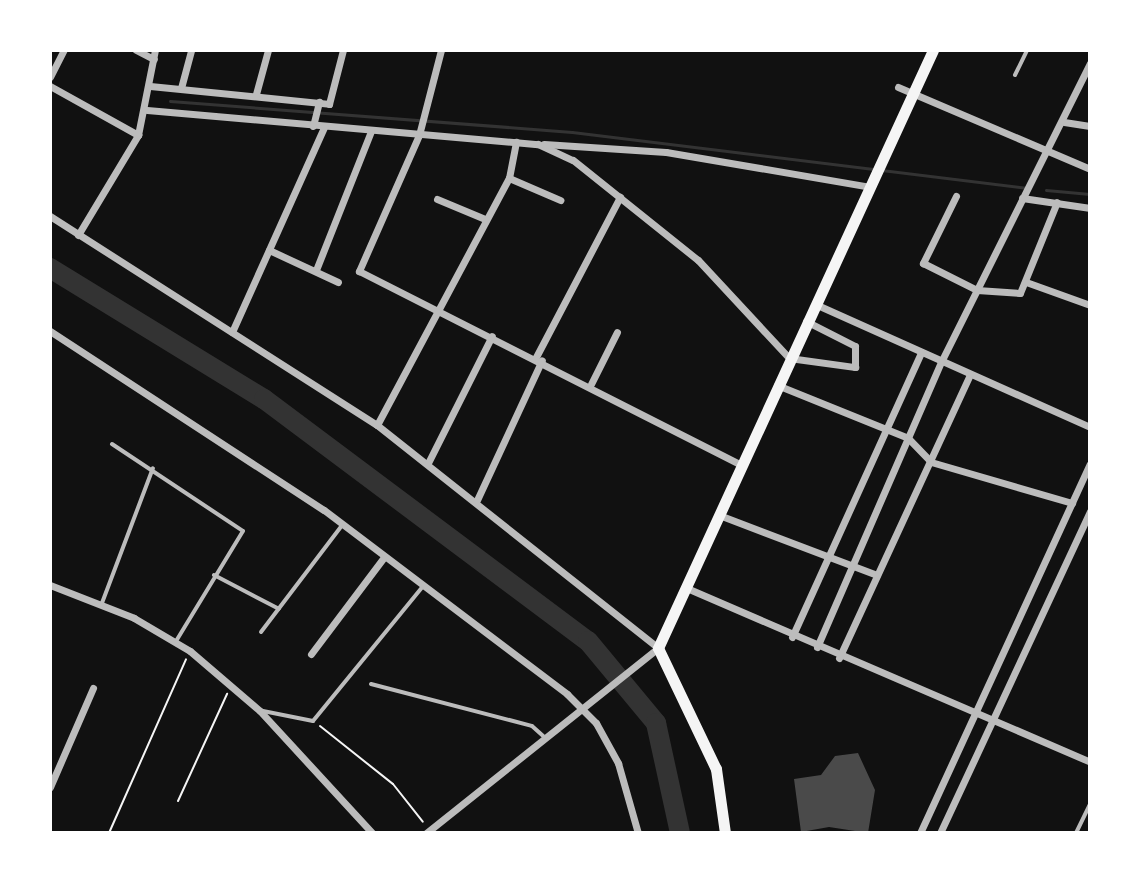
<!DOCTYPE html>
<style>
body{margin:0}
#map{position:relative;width:1140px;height:883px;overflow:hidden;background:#111;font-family:"IBM Plex Serif",serif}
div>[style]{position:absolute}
.stream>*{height:3px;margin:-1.5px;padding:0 1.5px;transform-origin:1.5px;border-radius:1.5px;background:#333}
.river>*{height:20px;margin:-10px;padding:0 10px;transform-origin:10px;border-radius:10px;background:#333}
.building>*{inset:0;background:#4a4a4a}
.path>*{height:2px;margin:-1px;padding:0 1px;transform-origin:1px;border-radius:1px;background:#f5f5f5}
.service>*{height:4px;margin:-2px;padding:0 2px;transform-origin:2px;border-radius:2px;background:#bcbcbc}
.minor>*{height:7px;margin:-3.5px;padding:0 3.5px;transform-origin:3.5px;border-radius:3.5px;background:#bcbcbc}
.primary>*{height:11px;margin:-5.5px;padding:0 5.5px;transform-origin:5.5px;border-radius:5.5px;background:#f5f5f5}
span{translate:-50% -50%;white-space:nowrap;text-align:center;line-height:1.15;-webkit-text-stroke:6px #fff;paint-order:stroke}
.frame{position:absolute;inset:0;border:52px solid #fff;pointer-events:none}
</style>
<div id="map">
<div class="stream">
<i style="left:170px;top:101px;width:403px;rotate:4.4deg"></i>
<i style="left:572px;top:132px;width:457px;rotate:7deg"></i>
<i style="left:1046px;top:190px;width:44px;rotate:5.2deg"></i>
</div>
<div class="river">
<i style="left:50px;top:268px;width:251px;rotate:31.5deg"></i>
<i style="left:264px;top:399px;width:404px;rotate:36.8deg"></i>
<i style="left:588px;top:641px;width:107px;rotate:50.3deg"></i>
<i style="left:656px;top:723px;width:113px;rotate:77.7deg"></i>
</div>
<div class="building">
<i style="clip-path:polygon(858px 753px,875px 790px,868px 833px,829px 827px,801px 832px,794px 779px,821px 775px,835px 756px)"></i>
</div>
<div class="path">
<i style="left:320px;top:726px;width:93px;rotate:38.5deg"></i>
<i style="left:393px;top:784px;width:48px;rotate:51.7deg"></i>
<i style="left:178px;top:801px;width:118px;rotate:-65.4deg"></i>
<i style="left:109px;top:833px;width:190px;rotate:-66.1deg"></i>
</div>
<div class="service">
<i style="left:1015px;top:75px;width:28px;rotate:-64deg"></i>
<i style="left:112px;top:444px;width:157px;rotate:33.6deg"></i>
<i style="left:243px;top:531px;width:129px;rotate:121.3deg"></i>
<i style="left:214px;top:575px;width:73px;rotate:27.6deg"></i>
<i style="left:102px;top:603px;width:144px;rotate:-69.3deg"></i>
<i style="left:261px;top:632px;width:136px;rotate:-52.8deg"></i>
<i style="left:371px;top:684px;width:166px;rotate:14.6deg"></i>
<i style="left:532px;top:726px;width:15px;rotate:42deg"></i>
<i style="left:263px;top:711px;width:51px;rotate:11.3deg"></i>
<i style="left:313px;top:721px;width:174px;rotate:-50.8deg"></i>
<i style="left:1076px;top:833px;width:32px;rotate:-64deg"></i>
</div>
<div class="minor">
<i style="left:136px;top:50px;width:20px;rotate:27deg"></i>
<i style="left:441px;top:50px;width:88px;rotate:104.5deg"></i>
<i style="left:419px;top:135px;width:149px;rotate:113.8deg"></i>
<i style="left:359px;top:271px;width:428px;rotate:26.9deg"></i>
<i style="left:50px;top:77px;width:30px;rotate:-63deg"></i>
<i style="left:50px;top:86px;width:101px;rotate:29.1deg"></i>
<i style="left:150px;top:86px;width:180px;rotate:5.7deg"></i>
<i style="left:329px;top:104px;width:56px;rotate:-75.5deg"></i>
<i style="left:898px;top:87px;width:209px;rotate:23.1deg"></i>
<i style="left:181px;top:88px;width:39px;rotate:-75deg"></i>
<i style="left:256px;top:94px;width:46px;rotate:-74.7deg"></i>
<i style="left:147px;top:110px;width:392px;rotate:5deg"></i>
<i style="left:538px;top:144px;width:38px;rotate:25deg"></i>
<i style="left:573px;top:160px;width:160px;rotate:38.7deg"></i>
<i style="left:698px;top:260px;width:134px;rotate:47.1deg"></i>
<i style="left:789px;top:358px;width:67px;rotate:7.8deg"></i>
<i style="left:855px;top:367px;width:21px;rotate:-90deg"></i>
<i style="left:855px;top:346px;width:55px;rotate:-153deg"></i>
<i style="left:1064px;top:122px;width:26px;rotate:9deg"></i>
<i style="left:313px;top:126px;width:25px;rotate:-76deg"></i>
<i style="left:544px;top:144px;width:122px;rotate:3.8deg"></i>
<i style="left:666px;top:152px;width:207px;rotate:9.7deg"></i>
<i style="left:509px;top:178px;width:56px;rotate:23.3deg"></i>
<i style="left:956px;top:196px;width:75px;rotate:116.2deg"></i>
<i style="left:923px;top:263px;width:60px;rotate:26.6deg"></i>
<i style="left:977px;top:290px;width:43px;rotate:4deg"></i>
<i style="left:1020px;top:293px;width:98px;rotate:-67.9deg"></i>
<i style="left:1022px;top:198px;width:69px;rotate:8.4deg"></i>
<i style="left:437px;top:199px;width:52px;rotate:22.6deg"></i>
<i style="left:50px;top:216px;width:388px;rotate:32.6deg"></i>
<i style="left:377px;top:425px;width:359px;rotate:38.4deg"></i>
<i style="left:658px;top:648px;width:297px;rotate:141.4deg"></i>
<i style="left:78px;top:235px;width:117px;rotate:-59deg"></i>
<i style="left:138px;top:135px;width:87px;rotate:-78.7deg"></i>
<i style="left:269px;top:250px;width:76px;rotate:24.9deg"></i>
<i style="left:316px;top:270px;width:149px;rotate:-68.4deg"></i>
<i style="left:1026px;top:282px;width:68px;rotate:19.8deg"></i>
<i style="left:815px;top:304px;width:301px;rotate:24.1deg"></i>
<i style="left:50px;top:331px;width:327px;rotate:33.2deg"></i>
<i style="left:324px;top:510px;width:305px;rotate:37.1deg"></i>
<i style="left:567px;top:694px;width:41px;rotate:45deg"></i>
<i style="left:596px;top:723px;width:46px;rotate:61.2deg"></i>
<i style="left:618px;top:763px;width:73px;rotate:74.1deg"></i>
<i style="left:232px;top:332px;width:225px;rotate:-65.8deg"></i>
<i style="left:536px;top:357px;width:181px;rotate:-62.3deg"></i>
<i style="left:591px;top:384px;width:58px;rotate:-63.4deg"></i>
<i style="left:777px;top:385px;width:141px;rotate:22deg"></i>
<i style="left:908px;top:438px;width:33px;rotate:46deg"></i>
<i style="left:931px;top:462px;width:147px;rotate:16.2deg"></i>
<i style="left:377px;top:425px;width:280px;rotate:-61.9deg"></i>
<i style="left:509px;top:178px;width:37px;rotate:-79deg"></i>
<i style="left:428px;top:463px;width:142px;rotate:-63.3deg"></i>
<i style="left:477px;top:500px;width:154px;rotate:-65.1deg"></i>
<i style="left:719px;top:515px;width:169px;rotate:20.8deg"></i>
<i style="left:50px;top:585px;width:90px;rotate:21.4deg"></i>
<i style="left:134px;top:618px;width:65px;rotate:30.5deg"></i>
<i style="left:190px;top:651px;width:92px;rotate:40.6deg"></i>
<i style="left:260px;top:711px;width:166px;rotate:47.4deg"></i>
<i style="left:689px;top:589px;width:437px;rotate:23.3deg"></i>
<i style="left:792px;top:637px;width:313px;rotate:-65.6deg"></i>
<i style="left:817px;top:647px;width:311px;rotate:-66.5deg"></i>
<i style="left:941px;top:362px;width:334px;rotate:-63.5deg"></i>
<i style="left:311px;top:654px;width:121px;rotate:-53deg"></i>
<i style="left:839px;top:658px;width:313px;rotate:-65.2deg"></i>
<i style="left:50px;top:787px;width:108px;rotate:-66.5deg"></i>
<i style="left:920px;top:833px;width:406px;rotate:-65.3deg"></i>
<i style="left:940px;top:833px;width:355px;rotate:-65deg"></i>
</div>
<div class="primary">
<i style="left:725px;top:833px;width:65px;rotate:-98deg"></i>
<i style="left:716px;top:769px;width:134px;rotate:-115.6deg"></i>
<i style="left:658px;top:648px;width:658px;rotate:-65.3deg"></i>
</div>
<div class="frame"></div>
</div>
